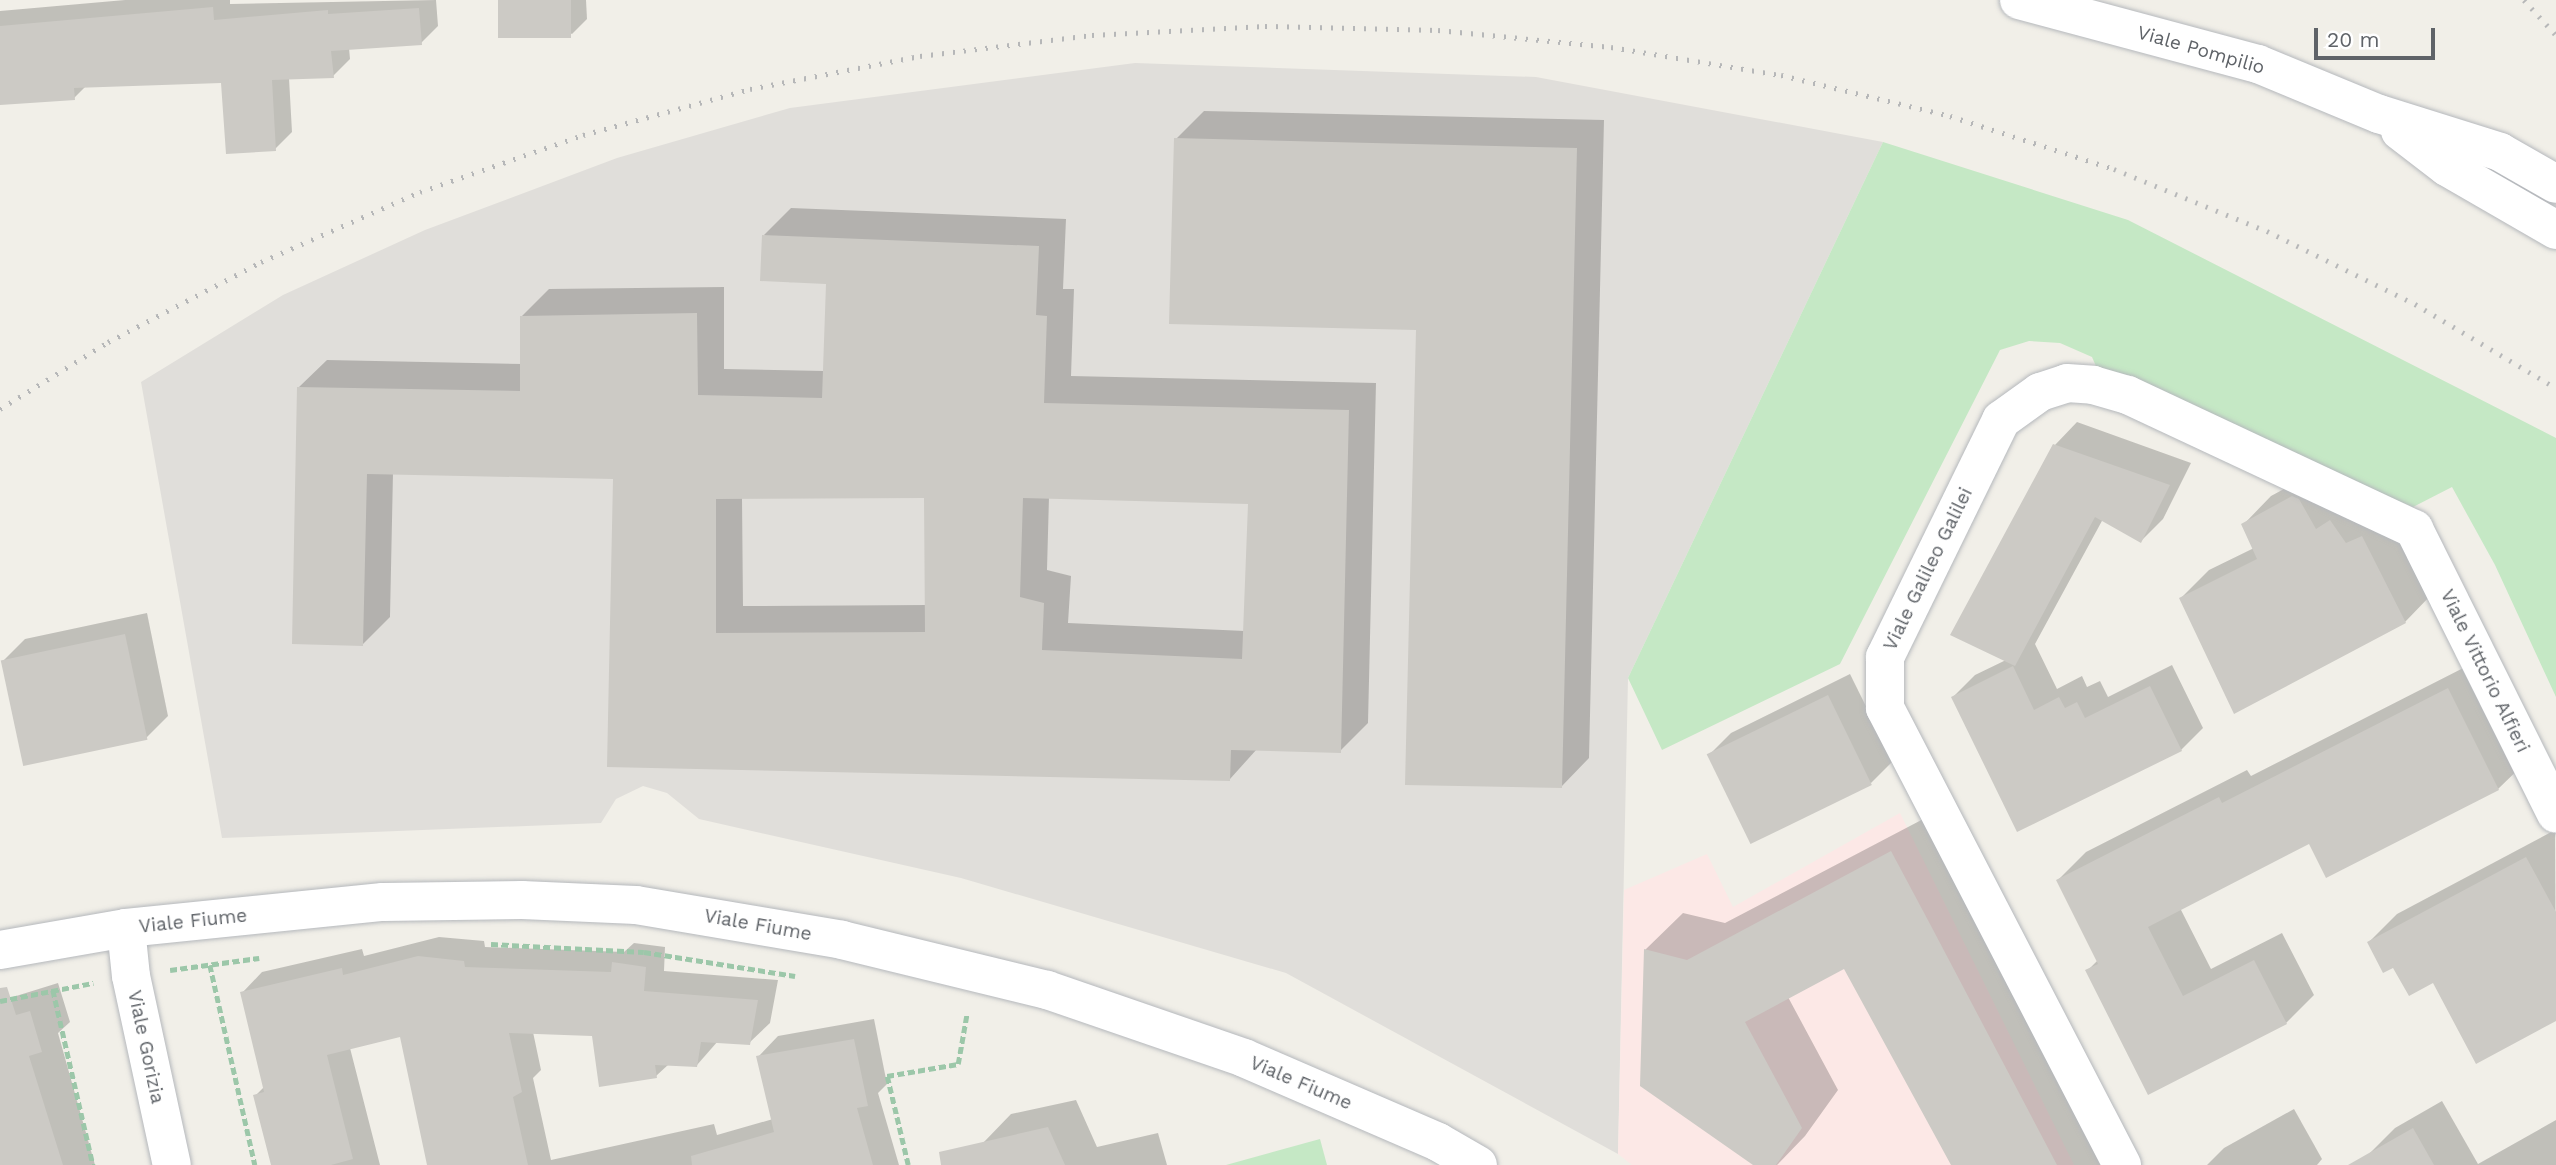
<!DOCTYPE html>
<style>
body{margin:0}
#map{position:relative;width:2556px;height:1165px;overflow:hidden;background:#f1efe8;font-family:"Work Sans",sans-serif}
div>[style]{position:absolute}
.industrial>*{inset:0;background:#e0deda}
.medical>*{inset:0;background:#fce8e6}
.green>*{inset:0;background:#c5e8c5}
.shadow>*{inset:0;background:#0003}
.building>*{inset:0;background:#cccac5;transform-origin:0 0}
.path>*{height:4.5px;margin-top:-2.25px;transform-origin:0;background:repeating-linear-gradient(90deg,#9cc7a9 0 7px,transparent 0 10.5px)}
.roads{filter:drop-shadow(0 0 2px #b5b8bc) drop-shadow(0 0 2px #b5b8bc)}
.minor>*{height:38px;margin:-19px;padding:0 19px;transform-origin:19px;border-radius:19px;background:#fff}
.rail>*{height:5px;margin-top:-2.5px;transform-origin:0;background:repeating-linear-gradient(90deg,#b6b7b8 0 2px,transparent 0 11px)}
span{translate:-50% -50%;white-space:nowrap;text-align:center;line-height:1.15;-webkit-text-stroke:6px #fff;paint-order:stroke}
.street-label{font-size:19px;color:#5f6368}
.scale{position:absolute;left:2314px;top:28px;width:121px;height:32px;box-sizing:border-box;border:4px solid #5f6368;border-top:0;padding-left:9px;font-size:21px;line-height:24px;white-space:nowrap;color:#5f6368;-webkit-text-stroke:5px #fff;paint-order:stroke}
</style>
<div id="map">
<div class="industrial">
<i style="clip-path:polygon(1135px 63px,1536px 77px,1883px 142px,1628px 678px,1618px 1154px,1286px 973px,961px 878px,699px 819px,667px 793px,643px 786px,616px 799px,601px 823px,222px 838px,141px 382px,283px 295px,425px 230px,617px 158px,790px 108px)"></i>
</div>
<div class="medical">
<i style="clip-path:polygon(1900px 813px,2074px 1165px,1632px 1165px,1618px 1154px,1624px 890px,1707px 854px,1733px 907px)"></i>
</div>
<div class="green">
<i style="clip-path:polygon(1883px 142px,2128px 220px,2556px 438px,2556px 697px,2495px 565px,2452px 487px,2413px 507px,2101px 378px,2092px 357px,2060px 343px,2029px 341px,2000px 350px,1840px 664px,1662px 750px,1628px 678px)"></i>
<i style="clip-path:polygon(1320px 1139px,1327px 1165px,1226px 1165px)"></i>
</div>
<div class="shadow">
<i style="clip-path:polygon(125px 0,230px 0,230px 4px,436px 0,438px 26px,421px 43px,349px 48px,350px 59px,333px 76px,289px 78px,292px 132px,275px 149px,223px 81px,86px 86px,74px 98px,0 104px,0 11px)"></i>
<i style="clip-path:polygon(499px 0,586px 0,587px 19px,572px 34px)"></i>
<i style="clip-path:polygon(1204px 111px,1604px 120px,1589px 758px,1561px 787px,1418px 328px,1176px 139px)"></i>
<i style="clip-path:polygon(evenodd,791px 208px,1066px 219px,1063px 289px,1074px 289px,1071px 376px,1376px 383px,1368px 723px,1340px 751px,1257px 749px,1230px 779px,609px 765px,615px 477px,393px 473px,390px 617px,362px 645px,299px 387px,327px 360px,522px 364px,521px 317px,549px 289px,724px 287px,724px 369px,825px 371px,827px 282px,764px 235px,791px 208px,926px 496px,927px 605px,743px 606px,742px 497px,926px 496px,791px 208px,1049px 497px,1250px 503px,1245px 631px,1068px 623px,1071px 576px,1047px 570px,1049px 497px)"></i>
<i style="clip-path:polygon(2077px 422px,2191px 463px,2163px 519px,2141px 541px,2103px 519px,2035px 644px,2057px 689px,2082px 676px,2087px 687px,2100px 681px,2108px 697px,2172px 665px,2203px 728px,2181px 750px,1953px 697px,1975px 675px,2006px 660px,2055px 445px)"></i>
<i style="clip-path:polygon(2321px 469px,2391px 509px,2433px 593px,2405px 622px,2181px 598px,2209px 570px,2254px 548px,2243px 525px,2271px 496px)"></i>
<i style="clip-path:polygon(147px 613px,168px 716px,146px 738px,3px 661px,25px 639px)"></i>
<i style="clip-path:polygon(2477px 661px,2527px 761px,2498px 789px,2310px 842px,2180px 908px,2211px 969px,2282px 933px,2314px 995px,2286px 1023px,2149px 1093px,2087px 971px,2098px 960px,2058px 880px,2086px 852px,2247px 770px,2251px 776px)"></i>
<i style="clip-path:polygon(1850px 674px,1893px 761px,1871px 783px,1709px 755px,1731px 733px)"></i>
<i style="clip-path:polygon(1929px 816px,2113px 1165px,1953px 1165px,1845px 966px,1788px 997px,1838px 1090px,1805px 1136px,1777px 1165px,1756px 1165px,1645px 950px,1683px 913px,1725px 923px)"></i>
<i style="clip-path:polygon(2555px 830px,2556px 1019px,2394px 966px,2369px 942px,2397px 914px)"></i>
<i style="clip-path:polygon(439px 937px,484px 941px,485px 947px,624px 952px,634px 943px,665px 947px,664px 971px,778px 980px,770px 1023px,749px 1043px,718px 1041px,697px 1065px,669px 1064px,656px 1076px,593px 1035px,533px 1032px,541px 1070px,533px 1078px,551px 1160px,714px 1124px,717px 1135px,773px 1119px,758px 1057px,778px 1036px,874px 1019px,887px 1084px,878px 1093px,899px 1165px,429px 1165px,401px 1035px,350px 1048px,380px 1165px,274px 1165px,255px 1096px,265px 1086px,242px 993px,262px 972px,362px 949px,364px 956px)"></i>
<i style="clip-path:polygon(58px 983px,70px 1022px,58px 1033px,95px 1165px,0 1165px,0 1001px)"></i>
<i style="clip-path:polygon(1076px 1100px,1097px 1147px,1158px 1133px,1167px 1165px,984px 1165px,983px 1143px,1011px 1114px)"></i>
<i style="clip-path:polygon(2442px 1101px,2478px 1164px,2556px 1120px,2556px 1165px,2372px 1165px,2367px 1156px,2395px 1128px)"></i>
<i style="clip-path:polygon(2294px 1109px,2322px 1159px,2317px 1165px,2207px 1165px,2224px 1148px)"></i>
</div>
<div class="building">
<i style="left:498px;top:0;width:73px;height:38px"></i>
<i style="clip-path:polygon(213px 7px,214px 20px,328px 10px,328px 14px,419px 8px,422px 45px,331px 51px,334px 78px,272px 80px,276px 151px,226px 154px,221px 83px,74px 88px,75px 100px,0 105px,0 26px)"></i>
<i style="clip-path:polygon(1174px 138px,1577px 148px,1562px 788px,1405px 785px,1416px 330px,1169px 324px)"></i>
<i style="clip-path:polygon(evenodd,762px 235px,1039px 246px,1036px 315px,1047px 316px,1044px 403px,1349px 410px,1341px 753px,1231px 750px,1230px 781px,607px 767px,613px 479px,367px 474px,363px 646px,292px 644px,297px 387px,520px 391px,520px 316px,697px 313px,698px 395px,822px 398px,826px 284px,760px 281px,762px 235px,924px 498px,925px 632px,716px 633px,716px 499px,924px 498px,762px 235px,1023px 498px,1248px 504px,1242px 659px,1042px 650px,1044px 603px,1020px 597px,1023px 498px)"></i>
<i style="clip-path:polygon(2053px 444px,2170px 485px,2141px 543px,2095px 517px,2015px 666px,1950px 635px)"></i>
<i style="clip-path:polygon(2292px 496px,2299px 499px,2316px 529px,2330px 520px,2346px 543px,2362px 536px,2406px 623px,2234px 714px,2179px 598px,2257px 559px,2241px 524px)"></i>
<i style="left:125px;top:634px;width:108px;height:127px;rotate:78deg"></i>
<i style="clip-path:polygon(2013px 666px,2034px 710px,2059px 697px,2065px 708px,2077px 702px,2085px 718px,2150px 686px,2182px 751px,2017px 832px,1951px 697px)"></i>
<i style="clip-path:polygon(2448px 688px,2499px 790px,2326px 878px,2309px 844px,2148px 927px,2183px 996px,2254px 960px,2287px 1024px,2148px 1095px,2085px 970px,2098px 964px,2056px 880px,2219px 797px,2222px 803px)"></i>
<i style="left:1828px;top:695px;width:100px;height:135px;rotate:64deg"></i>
<i style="clip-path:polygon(1891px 851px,1930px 924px,2057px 1165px,1951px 1165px,1844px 969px,1745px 1022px,1802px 1128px,1776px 1165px,1753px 1165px,1640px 1086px,1644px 949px,1687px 960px)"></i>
<i style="clip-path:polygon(2526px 857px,2556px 912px,2556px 1021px,2476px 1064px,2433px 983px,2409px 996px,2393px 968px,2383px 973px,2367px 942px)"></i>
<i style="clip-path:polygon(418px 956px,464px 961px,465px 967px,611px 972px,612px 962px,646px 967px,644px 991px,758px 1000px,750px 1045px,701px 1042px,697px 1067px,655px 1065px,657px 1078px,599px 1087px,592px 1036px,509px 1033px,522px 1092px,513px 1097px,528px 1165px,427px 1165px,400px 1037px,327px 1055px,353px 1159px,331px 1165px,271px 1165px,253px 1095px,264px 1092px,240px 992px,342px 968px,343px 975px)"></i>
<i style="clip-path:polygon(7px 987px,16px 1015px,30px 1011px,42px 1052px,29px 1056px,63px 1165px,0 1165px,0 988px)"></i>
<i style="clip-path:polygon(854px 1039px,868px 1106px,857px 1108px,873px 1165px,692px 1165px,691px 1156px,774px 1132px,756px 1056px)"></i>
<i style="clip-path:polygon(1048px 1127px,1065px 1165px,941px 1165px,939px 1152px)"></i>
<i style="clip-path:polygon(2413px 1128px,2434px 1165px,2348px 1165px)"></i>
</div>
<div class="path">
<i style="left:491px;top:944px;width:153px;rotate:3deg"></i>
<i style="left:644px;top:952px;width:153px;rotate:9deg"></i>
<i style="left:210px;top:965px;width:205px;rotate:77.3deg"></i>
<i style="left:170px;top:970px;width:90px;rotate:-7.7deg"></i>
<i style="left:53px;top:990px;width:180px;rotate:77.1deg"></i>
<i style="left:0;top:1001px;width:95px;rotate:-11deg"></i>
<i style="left:908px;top:1165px;width:91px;rotate:-103.3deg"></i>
<i style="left:887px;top:1076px;width:72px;rotate:-9.6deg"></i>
<i style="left:958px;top:1064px;width:52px;rotate:-80deg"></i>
</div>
<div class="roads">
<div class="minor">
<i style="left:2019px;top:0;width:247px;rotate:15deg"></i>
<i style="left:2258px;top:64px;width:131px;rotate:22.5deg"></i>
<i style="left:2379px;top:114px;width:127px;rotate:17.4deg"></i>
<i style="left:2500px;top:152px;width:64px;rotate:29.7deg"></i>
<i style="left:2400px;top:131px;width:59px;rotate:37.5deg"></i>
<i style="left:2447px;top:167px;width:126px;rotate:30deg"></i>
<i style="left:126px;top:928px;width:48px;rotate:84.1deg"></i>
<i style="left:131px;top:976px;width:193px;rotate:77.8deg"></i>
<i style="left:0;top:950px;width:128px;rotate:-9.9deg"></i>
<i style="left:126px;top:928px;width:258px;rotate:-5.8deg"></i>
<i style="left:383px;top:902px;width:139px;rotate:-0.8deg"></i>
<i style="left:522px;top:900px;width:114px;rotate:2.5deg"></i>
<i style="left:636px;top:905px;width:209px;rotate:9.6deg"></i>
<i style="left:842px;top:940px;width:211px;rotate:13.7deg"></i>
<i style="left:1047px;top:990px;width:208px;rotate:19deg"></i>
<i style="left:1244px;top:1058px;width:211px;rotate:23.4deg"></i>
<i style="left:1438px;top:1142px;width:46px;rotate:29.9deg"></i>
<i style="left:2122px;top:1165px;width:515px;rotate:-117.41deg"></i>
<i style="left:1885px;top:708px;width:51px;rotate:-90deg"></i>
<i style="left:1885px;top:657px;width:264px;rotate:-63.9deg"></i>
<i style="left:2001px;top:420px;width:48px;rotate:-35.7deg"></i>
<i style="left:2040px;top:392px;width:28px;rotate:-18deg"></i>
<i style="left:2067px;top:383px;width:26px;rotate:4deg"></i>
<i style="left:2093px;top:385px;width:36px;rotate:16deg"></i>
<i style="left:2128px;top:395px;width:316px;rotate:25.1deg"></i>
<i style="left:2414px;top:529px;width:318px;rotate:63.5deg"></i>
</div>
</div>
<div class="rail">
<i style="left:2524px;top:0;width:47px;rotate:47.6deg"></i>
<i style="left:0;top:409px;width:127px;rotate:-31.8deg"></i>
<i style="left:108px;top:342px;width:173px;rotate:-27.6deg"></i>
<i style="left:261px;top:262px;width:174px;rotate:-23.8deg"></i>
<i style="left:420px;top:192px;width:173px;rotate:-19.3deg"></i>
<i style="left:583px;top:135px;width:173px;rotate:-15.4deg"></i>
<i style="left:750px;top:89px;width:173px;rotate:-11deg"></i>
<i style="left:920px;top:56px;width:173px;rotate:-7deg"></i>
<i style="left:1092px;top:35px;width:173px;rotate:-3deg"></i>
<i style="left:1265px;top:26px;width:173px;rotate:1.3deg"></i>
<i style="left:1438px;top:30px;width:174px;rotate:5.6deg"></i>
<i style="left:1611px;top:47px;width:172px;rotate:9.4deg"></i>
<i style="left:1781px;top:75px;width:174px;rotate:13.6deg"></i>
<i style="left:1950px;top:116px;width:172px;rotate:17.9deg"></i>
<i style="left:2114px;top:169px;width:165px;rotate:22.1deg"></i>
<i style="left:2267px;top:231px;width:165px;rotate:26.3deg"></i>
<i style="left:2415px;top:304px;width:164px;rotate:30.8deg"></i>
</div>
<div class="street-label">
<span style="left:2201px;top:50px;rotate:16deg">Viale Pompilio</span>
<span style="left:1928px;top:569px;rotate:-64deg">Viale Galileo Galilei</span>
<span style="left:2485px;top:671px;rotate:64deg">Viale Vittorio Alfieri</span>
<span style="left:193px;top:921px;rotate:-6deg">Viale Fiume</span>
<span style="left:758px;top:925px;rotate:10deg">Viale Fiume</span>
<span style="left:146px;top:1047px;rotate:78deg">Viale Gorizia</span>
<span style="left:1301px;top:1083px;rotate:23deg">Viale Fiume</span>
</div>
<div class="scale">20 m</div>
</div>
